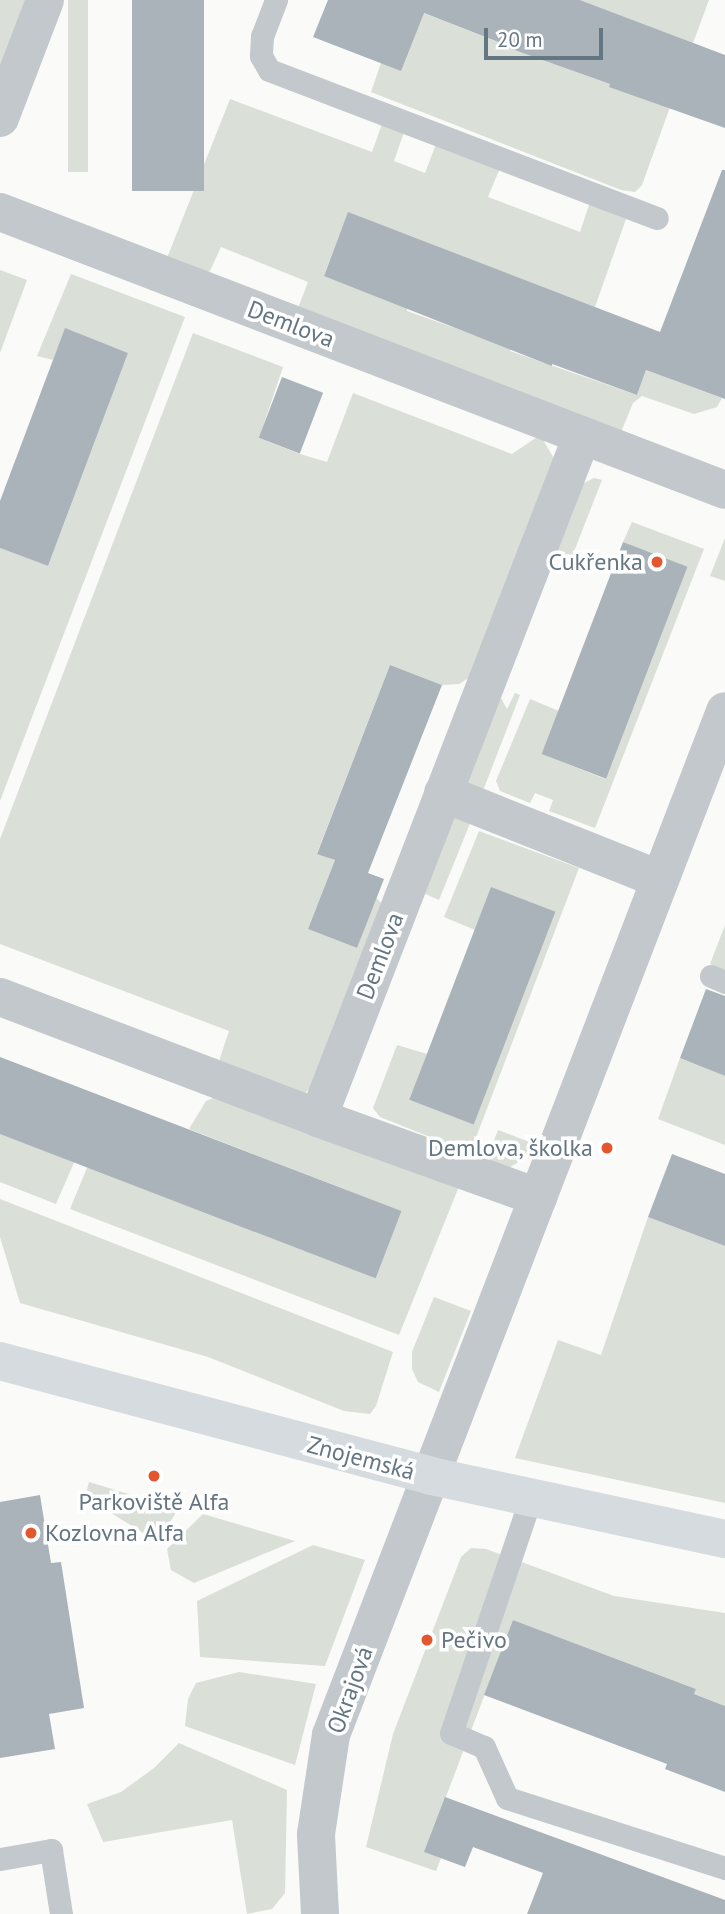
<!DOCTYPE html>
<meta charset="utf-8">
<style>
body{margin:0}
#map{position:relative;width:725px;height:1914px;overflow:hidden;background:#fafaf8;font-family:"PT Sans",sans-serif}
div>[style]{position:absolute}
.green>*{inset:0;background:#dadfd7;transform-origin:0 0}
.building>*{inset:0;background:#aab3b9;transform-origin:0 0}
.lane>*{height:23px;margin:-11.5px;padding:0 11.5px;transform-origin:11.5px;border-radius:11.5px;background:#c3c8cc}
.street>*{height:38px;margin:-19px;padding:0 19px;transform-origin:19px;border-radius:19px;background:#c3c8cc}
.secondary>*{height:38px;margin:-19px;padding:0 19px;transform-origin:19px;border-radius:19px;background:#d6dbdf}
.dots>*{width:19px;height:19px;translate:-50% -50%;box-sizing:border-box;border:4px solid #fff;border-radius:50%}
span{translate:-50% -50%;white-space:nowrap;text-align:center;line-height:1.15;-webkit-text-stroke:7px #fff;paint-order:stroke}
.street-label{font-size:24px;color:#657683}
.poi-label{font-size:24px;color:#657683}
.right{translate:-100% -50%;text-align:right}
.left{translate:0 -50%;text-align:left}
.scale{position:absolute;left:484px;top:28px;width:119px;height:32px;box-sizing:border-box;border:4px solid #657683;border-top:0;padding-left:9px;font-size:21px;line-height:24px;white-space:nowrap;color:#657683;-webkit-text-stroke:5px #fff;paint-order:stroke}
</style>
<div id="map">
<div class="green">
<i style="clip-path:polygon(0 0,25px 0,0 65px)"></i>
<i style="left:68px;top:0;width:20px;height:172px"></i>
<i style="clip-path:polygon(580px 0,709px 0,693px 43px)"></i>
<i style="clip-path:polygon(423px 13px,506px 45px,506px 47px,610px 84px,610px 87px,670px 107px,642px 185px,635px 192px,621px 190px,371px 92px,381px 63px)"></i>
<i style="clip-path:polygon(230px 99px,372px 152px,382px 124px,404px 132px,394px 161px,425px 173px,436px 144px,500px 168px,488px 197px,580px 232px,590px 202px,626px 219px,595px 307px,348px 213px,324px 275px,407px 308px,407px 311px,511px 348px,510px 351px,637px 395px,646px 370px,722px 398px,717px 407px,694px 414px,642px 396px,633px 403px,621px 432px,298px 308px,308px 282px,221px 247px,209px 273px,167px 258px)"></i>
<i style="clip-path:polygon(0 270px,27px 280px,0 353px)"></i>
<i style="clip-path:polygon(71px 274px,185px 317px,0 801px,0 548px,48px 566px,128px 353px,65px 329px,53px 360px,37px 356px)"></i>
<i style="clip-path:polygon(193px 333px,283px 367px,259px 438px,300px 454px,327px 462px,353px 393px,512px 454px,540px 435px,555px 460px,475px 674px,459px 684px,442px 685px,390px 665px,317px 853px,335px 860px,308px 929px,357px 948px,376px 897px,386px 909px,323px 1076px,305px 1093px,217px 1067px,229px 1031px,0 944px,0 839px)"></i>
<i style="clip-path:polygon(594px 478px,602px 480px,566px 572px,553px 542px,576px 487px)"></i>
<i style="clip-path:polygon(632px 522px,704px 549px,595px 828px,549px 811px,553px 800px,535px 793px,530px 803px,500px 791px,496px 781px,530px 699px,559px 711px,543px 754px,605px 779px,686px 567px,623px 542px)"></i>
<i style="clip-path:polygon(725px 538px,725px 581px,710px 576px)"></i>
<i style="clip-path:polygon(495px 687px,507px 709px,515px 693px,520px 695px,481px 796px,467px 783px)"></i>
<i style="clip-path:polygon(451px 816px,473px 816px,439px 900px,423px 893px)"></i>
<i style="clip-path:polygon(479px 831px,579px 868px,470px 1153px,380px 1117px,373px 1108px,397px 1045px,427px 1054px,410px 1100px,473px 1123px,554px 912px,492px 888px,475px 930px,444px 917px)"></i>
<i style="clip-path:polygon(725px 925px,725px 970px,710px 964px)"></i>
<i style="clip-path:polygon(680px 1058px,725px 1076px,725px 1145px,658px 1119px)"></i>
<i style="clip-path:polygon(220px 1095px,460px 1184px,399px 1335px,70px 1209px,89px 1163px,401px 1211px,189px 1129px,206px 1101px)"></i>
<i style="clip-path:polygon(0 1129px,76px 1158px,56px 1204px,0 1182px)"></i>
<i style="clip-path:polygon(498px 1130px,535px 1144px,524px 1159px,505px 1170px,483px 1168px)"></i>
<i style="clip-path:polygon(0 1199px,393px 1352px,376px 1406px,370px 1414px,344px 1411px,208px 1357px,20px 1303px,0 1237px)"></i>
<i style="clip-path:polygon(648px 1217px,725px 1246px,725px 1503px,515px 1458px,558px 1340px,601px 1355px)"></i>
<i style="clip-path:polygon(434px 1297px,471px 1311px,439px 1392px,418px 1382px,412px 1369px,412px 1352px)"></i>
<i style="clip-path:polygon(89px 1482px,178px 1509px,158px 1542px,85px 1497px)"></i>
<i style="clip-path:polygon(203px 1514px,295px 1541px,194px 1583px,171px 1570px,167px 1549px)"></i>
<i style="clip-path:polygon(313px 1545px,365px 1560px,325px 1666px,200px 1657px,197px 1601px)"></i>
<i style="clip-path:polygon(471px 1548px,486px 1549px,614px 1596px,725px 1613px,725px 1706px,694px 1694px,696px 1689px,513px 1620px,425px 1852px,441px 1858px,436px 1871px,366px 1847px,393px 1734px,461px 1557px)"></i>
<i style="clip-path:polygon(239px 1672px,316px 1684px,295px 1765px,185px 1726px,188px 1699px,196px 1683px)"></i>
<i style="clip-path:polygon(179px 1743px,287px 1790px,285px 1893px,272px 1909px,247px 1914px,232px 1820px,103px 1842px,87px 1804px,121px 1792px,154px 1768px)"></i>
</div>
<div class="building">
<i style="left:132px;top:0;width:72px;height:191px"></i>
<i style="clip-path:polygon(328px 0,580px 0,725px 55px,725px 128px,609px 87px,610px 84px,506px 47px,506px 45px,424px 13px,401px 71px,313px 37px)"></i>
<i style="clip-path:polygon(722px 170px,725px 170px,725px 399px,646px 370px,637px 395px,552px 364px,552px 366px,324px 276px,348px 212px,660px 332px)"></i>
<i style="clip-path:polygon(65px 328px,128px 353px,48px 566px,0 548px,0 501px)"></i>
<i style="left:282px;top:377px;width:44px;height:65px;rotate:21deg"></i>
<i style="left:623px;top:542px;width:69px;height:227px;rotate:21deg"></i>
<i style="clip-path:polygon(390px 665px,442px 685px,368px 873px,384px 879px,357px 948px,308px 929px,335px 860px,317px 854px)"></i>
<i style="left:491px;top:887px;width:69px;height:228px;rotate:21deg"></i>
<i style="clip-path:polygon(706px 989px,725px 996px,725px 1076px,680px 1058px)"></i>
<i style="left:0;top:1057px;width:430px;height:72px;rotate:21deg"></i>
<i style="clip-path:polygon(672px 1154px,725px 1174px,725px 1246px,648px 1217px)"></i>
<i style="clip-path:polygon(40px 1495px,51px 1563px,61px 1562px,84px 1708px,49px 1714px,55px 1749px,0 1758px,0 1502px)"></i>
<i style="clip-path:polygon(513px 1620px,696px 1689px,694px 1694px,725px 1706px,725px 1792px,665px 1769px,667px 1764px,484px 1695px)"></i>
<i style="clip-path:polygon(445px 1797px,725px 1900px,725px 1914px,527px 1914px,543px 1873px,473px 1847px,465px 1867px,424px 1852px)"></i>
</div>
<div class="lane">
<i style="left:276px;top:0;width:39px;rotate:111deg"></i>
<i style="left:262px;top:36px;width:20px;rotate:93deg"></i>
<i style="left:261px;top:56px;width:16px;rotate:60deg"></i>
<i style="left:269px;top:70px;width:415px;rotate:20.9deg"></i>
<i style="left:711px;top:976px;width:15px;rotate:23deg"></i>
<i style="left:530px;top:1500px;width:246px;rotate:108.7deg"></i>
<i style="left:451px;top:1733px;width:36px;rotate:23deg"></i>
<i style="left:484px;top:1747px;width:56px;rotate:65.7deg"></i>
<i style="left:507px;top:1798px;width:229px;rotate:17.8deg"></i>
<i style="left:0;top:1859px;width:52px;rotate:-10deg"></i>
<i style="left:51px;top:1850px;width:65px;rotate:81.1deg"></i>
</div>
<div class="street">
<i style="left:0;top:118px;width:126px;rotate:-69.1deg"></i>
<i style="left:0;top:212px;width:776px;rotate:20.98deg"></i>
<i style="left:443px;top:793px;width:232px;rotate:21.7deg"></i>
<i style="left:0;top:997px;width:340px;rotate:20.8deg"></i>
<i style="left:318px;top:1118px;width:234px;rotate:19.8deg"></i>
<i style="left:318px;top:1118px;width:731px;rotate:-68.84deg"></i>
<i style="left:320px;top:1914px;width:80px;rotate:-92.9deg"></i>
<i style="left:316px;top:1834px;width:100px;rotate:-81.4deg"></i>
<i style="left:331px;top:1735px;width:1097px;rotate:-68.95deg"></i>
</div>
<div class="secondary">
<i style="left:0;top:1361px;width:446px;rotate:14.9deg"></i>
<i style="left:431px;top:1476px;width:301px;rotate:12.1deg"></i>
</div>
<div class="dots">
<i style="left:657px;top:562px;background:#e4572e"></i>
<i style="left:607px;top:1148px;background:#e4572e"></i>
<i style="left:154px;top:1476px;background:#e4572e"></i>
<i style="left:31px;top:1533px;background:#e4572e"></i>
<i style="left:427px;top:1640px;background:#e4572e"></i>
</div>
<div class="street-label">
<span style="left:291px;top:324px;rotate:21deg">Demlova</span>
<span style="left:380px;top:956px;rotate:-69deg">Demlova</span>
<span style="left:361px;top:1458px;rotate:15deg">Znojemská</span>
<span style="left:350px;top:1690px;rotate:-70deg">Okrajová</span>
</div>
<div class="poi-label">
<span class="right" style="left:643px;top:562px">Cukřenka</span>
<span class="right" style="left:593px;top:1148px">Demlova, školka</span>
<span style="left:154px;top:1502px">Parkoviště Alfa</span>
<span class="left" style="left:45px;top:1533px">Kozlovna Alfa</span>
<span class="left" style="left:441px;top:1640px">Pečivo</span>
</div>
<div class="scale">20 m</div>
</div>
